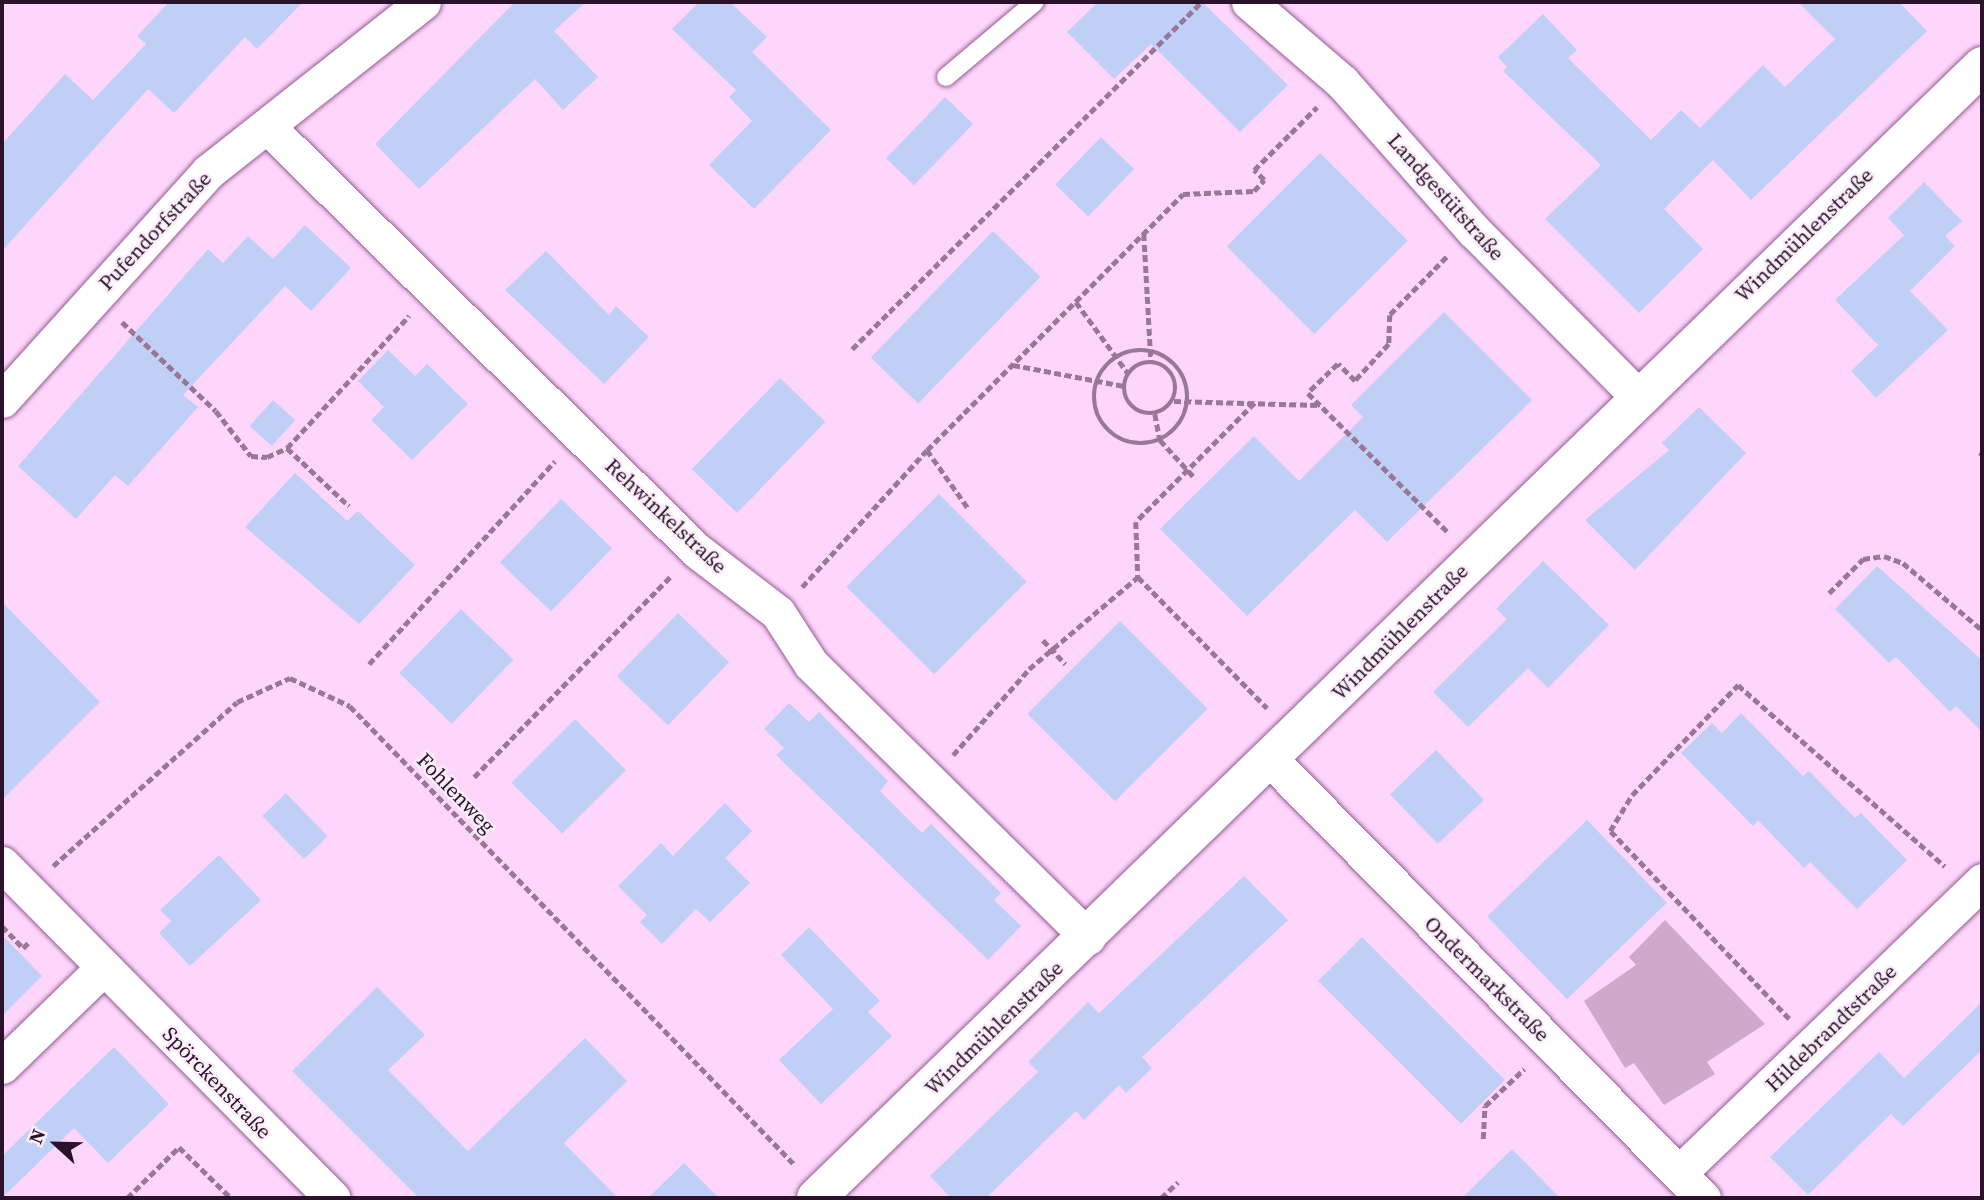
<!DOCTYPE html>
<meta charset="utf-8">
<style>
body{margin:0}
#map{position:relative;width:1984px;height:1200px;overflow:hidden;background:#fed6fc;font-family:"Source Serif 4",serif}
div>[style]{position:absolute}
.green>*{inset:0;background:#cda9cb}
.building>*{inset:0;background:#c0cff6;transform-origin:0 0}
.path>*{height:4.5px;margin-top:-2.25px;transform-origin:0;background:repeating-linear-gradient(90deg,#987797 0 7px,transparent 0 10.5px)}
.path>.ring{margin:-2.25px;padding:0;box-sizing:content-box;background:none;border:4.5px solid #987797;border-radius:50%}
.roads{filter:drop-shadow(0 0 2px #955a93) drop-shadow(0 0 2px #955a93)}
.lane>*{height:18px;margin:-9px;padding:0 9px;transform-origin:9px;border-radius:9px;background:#fff}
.street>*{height:35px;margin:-17.5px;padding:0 17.5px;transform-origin:17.5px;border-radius:17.5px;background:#fff}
.secondary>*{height:38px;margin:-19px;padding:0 19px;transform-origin:19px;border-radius:19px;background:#fff}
span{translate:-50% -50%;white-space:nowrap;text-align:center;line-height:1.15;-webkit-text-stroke:5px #fbeefa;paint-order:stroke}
.street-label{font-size:21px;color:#2a122a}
.frame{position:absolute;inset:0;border:4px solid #2a122a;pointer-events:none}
.north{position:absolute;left:21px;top:1109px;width:70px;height:70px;-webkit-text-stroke:5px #fbeefa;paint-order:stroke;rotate:292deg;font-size:19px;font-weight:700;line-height:28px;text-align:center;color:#2a122a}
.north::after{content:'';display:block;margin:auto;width:24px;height:32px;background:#2a122a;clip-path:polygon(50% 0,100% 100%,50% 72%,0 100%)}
</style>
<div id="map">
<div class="green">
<i style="clip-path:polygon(1665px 920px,1765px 1024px,1707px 1062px,1715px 1074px,1664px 1105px,1634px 1063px,1625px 1068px,1584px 1001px,1636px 965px,1629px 957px)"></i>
</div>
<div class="building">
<i style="clip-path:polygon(169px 2px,303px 2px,257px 49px,245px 37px,174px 113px,148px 89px,2px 251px,2px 144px,65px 74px,93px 100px,146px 44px,137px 36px)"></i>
<i style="clip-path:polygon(515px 2px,586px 2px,554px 31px,598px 77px,563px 110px,535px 79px,419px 189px,375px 144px)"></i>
<i style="clip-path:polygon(699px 2px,730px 2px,767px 37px,752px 52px,831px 130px,754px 209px,709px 165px,752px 121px,729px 97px,736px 90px,672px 29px)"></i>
<i style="clip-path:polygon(1098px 2px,1202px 2px,1288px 85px,1240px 132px,1151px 44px,1114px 79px,1067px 32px)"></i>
<i style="clip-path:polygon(1798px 2px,1899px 2px,1927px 31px,1751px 200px,1713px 160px,1664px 209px,1703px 249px,1639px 313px,1545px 219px,1601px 165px,1503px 71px,1507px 67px,1498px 57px,1543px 14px,1577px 50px,1568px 58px,1651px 140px,1681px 110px,1700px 128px,1763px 65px,1785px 87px,1835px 39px)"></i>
<i style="left:945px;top:97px;width:39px;height:85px;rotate:44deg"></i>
<i style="left:1101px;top:137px;width:46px;height:66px;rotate:44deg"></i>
<i style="left:1320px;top:153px;width:124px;height:132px;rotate:45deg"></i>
<i style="clip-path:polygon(1924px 182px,1962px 221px,1945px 236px,1955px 246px,1910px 291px,1948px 330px,1876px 398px,1851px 371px,1878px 345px,1835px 300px,1904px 235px,1888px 218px)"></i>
<i style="clip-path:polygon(305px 225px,351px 268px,311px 311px,285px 286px,183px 395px,198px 407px,128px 486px,115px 475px,76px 519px,18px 466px,208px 249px,223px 263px,248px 236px,273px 259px)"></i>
<i style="left:993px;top:231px;width:66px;height:176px;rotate:44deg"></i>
<i style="clip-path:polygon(546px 251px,609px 315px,616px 306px,649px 337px,604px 384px,505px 290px)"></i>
<i style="clip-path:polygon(1444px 312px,1532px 400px,1387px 542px,1355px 510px,1247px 616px,1160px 529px,1254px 436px,1299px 481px,1363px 417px,1351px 405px)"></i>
<i style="clip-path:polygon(388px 350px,415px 376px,427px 364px,468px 404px,412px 460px,371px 420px,384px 407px,358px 381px)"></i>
<i style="left:780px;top:378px;width:63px;height:127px;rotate:44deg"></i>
<i style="left:273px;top:400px;width:30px;height:35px;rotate:42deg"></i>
<i style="clip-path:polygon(1699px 407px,1746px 453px,1635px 570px,1585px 520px,1669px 450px,1662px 443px)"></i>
<i style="clip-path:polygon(295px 473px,347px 521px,358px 511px,415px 565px,359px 624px,245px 527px)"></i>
<i style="left:939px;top:494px;width:124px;height:131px;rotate:45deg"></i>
<i style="left:561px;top:499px;width:71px;height:88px;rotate:44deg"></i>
<i style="clip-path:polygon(1543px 561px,1609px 625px,1548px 688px,1528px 668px,1468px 727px,1433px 692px,1507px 619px,1496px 609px)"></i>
<i style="clip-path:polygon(1877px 566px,1982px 660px,1982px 732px,1956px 706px,1950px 712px,1896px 657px,1889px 663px,1835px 609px)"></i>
<i style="clip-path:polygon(2px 602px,100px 702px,2px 800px)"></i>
<i style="left:461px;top:609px;width:73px;height:89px;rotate:44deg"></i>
<i style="left:678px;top:613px;width:71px;height:88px;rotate:44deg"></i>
<i style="left:1120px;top:621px;width:124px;height:131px;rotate:45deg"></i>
<i style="clip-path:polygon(789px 703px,809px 722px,819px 712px,888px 781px,880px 791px,922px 833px,931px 824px,1001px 893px,994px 900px,1021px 926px,988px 960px,776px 755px,784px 748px,764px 729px)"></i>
<i style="clip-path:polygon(1741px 713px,1803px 776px,1809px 771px,1855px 818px,1861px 813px,1907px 860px,1857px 909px,1810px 862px,1804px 868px,1758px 820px,1753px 826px,1681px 753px,1712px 723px,1722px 733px)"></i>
<i style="left:575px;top:719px;width:72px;height:90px;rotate:45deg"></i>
<i style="left:1436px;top:750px;width:69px;height:64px;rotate:46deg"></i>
<i style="left:286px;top:793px;width:60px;height:33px;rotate:46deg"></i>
<i style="clip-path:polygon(725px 803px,752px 831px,725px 858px,750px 883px,710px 922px,696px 909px,662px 944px,640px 922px,647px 915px,618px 886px,661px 843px,673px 856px)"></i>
<i style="left:1587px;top:820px;width:115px;height:139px;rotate:46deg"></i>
<i style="clip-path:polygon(219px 855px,261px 900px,190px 966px,159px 933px,171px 921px,160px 910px)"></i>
<i style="clip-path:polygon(1244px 876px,1288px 920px,1142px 1057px,1152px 1068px,1126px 1093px,1119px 1085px,1084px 1120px,1076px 1111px,986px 1198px,951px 1198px,930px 1176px,1038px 1072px,1028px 1062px,1088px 1002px,1099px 1013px)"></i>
<i style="clip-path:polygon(809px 927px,880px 1001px,868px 1012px,892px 1036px,821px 1104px,779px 1060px,833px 1009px,781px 955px)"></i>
<i style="clip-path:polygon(2px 935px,42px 976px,2px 1016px)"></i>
<i style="left:1362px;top:937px;width:202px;height:62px;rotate:45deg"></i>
<i style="clip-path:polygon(377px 987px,425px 1035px,388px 1070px,468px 1151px,585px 1038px,627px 1081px,564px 1143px,618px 1198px,419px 1198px,292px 1071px)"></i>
<i style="clip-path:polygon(1982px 1002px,1982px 1050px,1903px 1126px,1891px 1114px,1808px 1195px,1770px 1157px,1879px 1052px,1904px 1078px)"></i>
<i style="clip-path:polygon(114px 1047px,169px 1104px,108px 1163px,74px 1128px,2px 1198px,2px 1156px)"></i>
<i style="clip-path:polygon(1512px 1149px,1560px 1198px,1462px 1198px)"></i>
<i style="clip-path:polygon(684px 1163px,719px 1198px,648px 1198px)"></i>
</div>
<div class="path">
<i style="left:1144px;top:234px;width:127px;rotate:86.8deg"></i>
<i style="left:1447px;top:257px;width:81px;rotate:134.5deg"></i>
<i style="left:1390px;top:315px;width:29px;rotate:92deg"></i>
<i style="left:1389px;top:344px;width:50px;rotate:132.6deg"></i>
<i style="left:1355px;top:381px;width:24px;rotate:-135deg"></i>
<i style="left:1338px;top:364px;width:42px;rotate:136deg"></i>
<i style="left:1308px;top:393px;width:199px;rotate:44.8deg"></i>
<i style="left:1076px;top:302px;width:88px;rotate:53.8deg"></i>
<i style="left:122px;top:322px;width:129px;rotate:43.4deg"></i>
<i style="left:216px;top:411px;width:57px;rotate:52.1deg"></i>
<i style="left:251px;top:456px;width:16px;rotate:4deg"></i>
<i style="left:267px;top:457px;width:22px;rotate:-24deg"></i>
<i style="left:287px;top:448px;width:180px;rotate:-47.3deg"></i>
<i style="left:852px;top:349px;width:492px;rotate:-44.8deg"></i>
<i class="ring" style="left:1094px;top:350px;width:89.5px;height:89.5px"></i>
<i class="ring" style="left:1124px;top:362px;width:47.5px;height:47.5px"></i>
<i style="left:1013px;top:365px;width:113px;rotate:10.7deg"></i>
<i style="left:1174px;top:401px;width:145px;rotate:1.6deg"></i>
<i style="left:1255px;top:403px;width:168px;rotate:135deg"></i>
<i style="left:1136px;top:522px;width:55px;rotate:87.9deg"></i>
<i style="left:1138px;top:577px;width:184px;rotate:45.4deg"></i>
<i style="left:1155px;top:414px;width:26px;rotate:79deg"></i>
<i style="left:1160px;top:440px;width:52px;rotate:47.4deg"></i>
<i style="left:287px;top:448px;width:85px;rotate:43.1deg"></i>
<i style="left:927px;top:450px;width:71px;rotate:54.7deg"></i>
<i style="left:1980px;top:456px;width:4px;rotate:-56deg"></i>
<i style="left:802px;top:587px;width:185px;rotate:-47.6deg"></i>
<i style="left:927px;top:450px;width:362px;rotate:-45deg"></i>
<i style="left:1183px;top:194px;width:71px;rotate:-2.4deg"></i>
<i style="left:1254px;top:191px;width:15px;rotate:-48deg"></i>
<i style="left:1264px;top:180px;width:14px;rotate:-135deg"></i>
<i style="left:1254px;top:170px;width:89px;rotate:-45deg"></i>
<i style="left:1829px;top:593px;width:48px;rotate:-45deg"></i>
<i style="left:1863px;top:559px;width:21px;rotate:-8deg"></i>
<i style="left:1884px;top:556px;width:20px;rotate:20deg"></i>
<i style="left:1903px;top:563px;width:104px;rotate:40.3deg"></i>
<i style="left:1043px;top:640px;width:33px;rotate:47deg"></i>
<i style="left:369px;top:664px;width:275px;rotate:-47.5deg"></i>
<i style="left:953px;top:755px;width:115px;rotate:-48.5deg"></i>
<i style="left:1029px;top:669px;width:143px;rotate:-40.2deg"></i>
<i style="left:474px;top:777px;width:281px;rotate:-45.6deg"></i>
<i style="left:53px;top:866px;width:246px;rotate:-41.7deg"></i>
<i style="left:237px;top:702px;width:58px;rotate:-24.4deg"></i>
<i style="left:290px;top:678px;width:66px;rotate:25deg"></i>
<i style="left:350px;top:706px;width:639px;rotate:45.89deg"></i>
<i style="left:2px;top:926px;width:30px;rotate:46deg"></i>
<i style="left:23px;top:948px;width:8px;rotate:-45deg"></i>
<i style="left:1789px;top:1019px;width:260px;rotate:-133.6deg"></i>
<i style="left:1610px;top:831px;width:42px;rotate:-58.6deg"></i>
<i style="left:1632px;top:795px;width:153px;rotate:-46.1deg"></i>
<i style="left:1738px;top:685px;width:275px;rotate:41.2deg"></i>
<i style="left:1483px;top:1139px;width:33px;rotate:-87deg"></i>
<i style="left:1485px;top:1106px;width:54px;rotate:-43.5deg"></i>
<i style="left:127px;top:1198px;width:73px;rotate:-44.4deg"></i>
<i style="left:179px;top:1147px;width:70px;rotate:44.4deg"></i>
<i style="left:1161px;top:1198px;width:23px;rotate:-43deg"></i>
</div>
<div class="roads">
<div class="lane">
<i style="left:946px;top:77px;width:116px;rotate:-40.1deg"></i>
</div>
<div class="street">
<i style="left:1249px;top:2px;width:123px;rotate:40.7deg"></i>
<i style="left:1342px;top:82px;width:199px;rotate:48.5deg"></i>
<i style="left:1474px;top:231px;width:233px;rotate:45.3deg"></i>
<i style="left:269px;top:128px;width:600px;rotate:44.66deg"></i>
<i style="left:696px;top:550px;width:103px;rotate:37.5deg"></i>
<i style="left:778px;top:613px;width:61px;rotate:57.1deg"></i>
<i style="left:811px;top:664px;width:389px;rotate:44.6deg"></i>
<i style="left:2px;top:400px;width:307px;rotate:-47.9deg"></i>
<i style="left:208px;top:172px;width:274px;rotate:-38.3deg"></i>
<i style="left:1271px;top:760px;width:615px;rotate:45.4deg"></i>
<i style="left:2px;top:864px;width:470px;rotate:45.3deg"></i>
<i style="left:2px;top:1066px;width:142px;rotate:-44.1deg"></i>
<i style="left:1679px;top:1173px;width:421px;rotate:-43.9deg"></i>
</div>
<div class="secondary">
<i style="left:816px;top:1198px;width:1625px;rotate:-44.15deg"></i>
</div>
</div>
<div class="street-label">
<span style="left:1446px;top:197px;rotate:48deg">Landgestütstraße</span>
<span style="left:155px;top:231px;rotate:-47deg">Pufendorfstraße</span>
<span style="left:1804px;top:235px;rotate:-44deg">Windmühlenstraße</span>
<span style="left:666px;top:516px;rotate:43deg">Rehwinkelstraße</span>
<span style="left:1400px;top:632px;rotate:-45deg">Windmühlenstraße</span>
<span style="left:456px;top:793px;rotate:46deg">Fohlenweg</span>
<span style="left:1487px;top:979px;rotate:45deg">Ondermarkstraße</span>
<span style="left:994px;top:1028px;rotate:-44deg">Windmühlenstraße</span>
<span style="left:1831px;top:1028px;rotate:-44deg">Hildebrandtstraße</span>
<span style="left:217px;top:1083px;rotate:46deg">Spörckenstraße</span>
</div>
<div class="frame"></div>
<div class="north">N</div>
</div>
